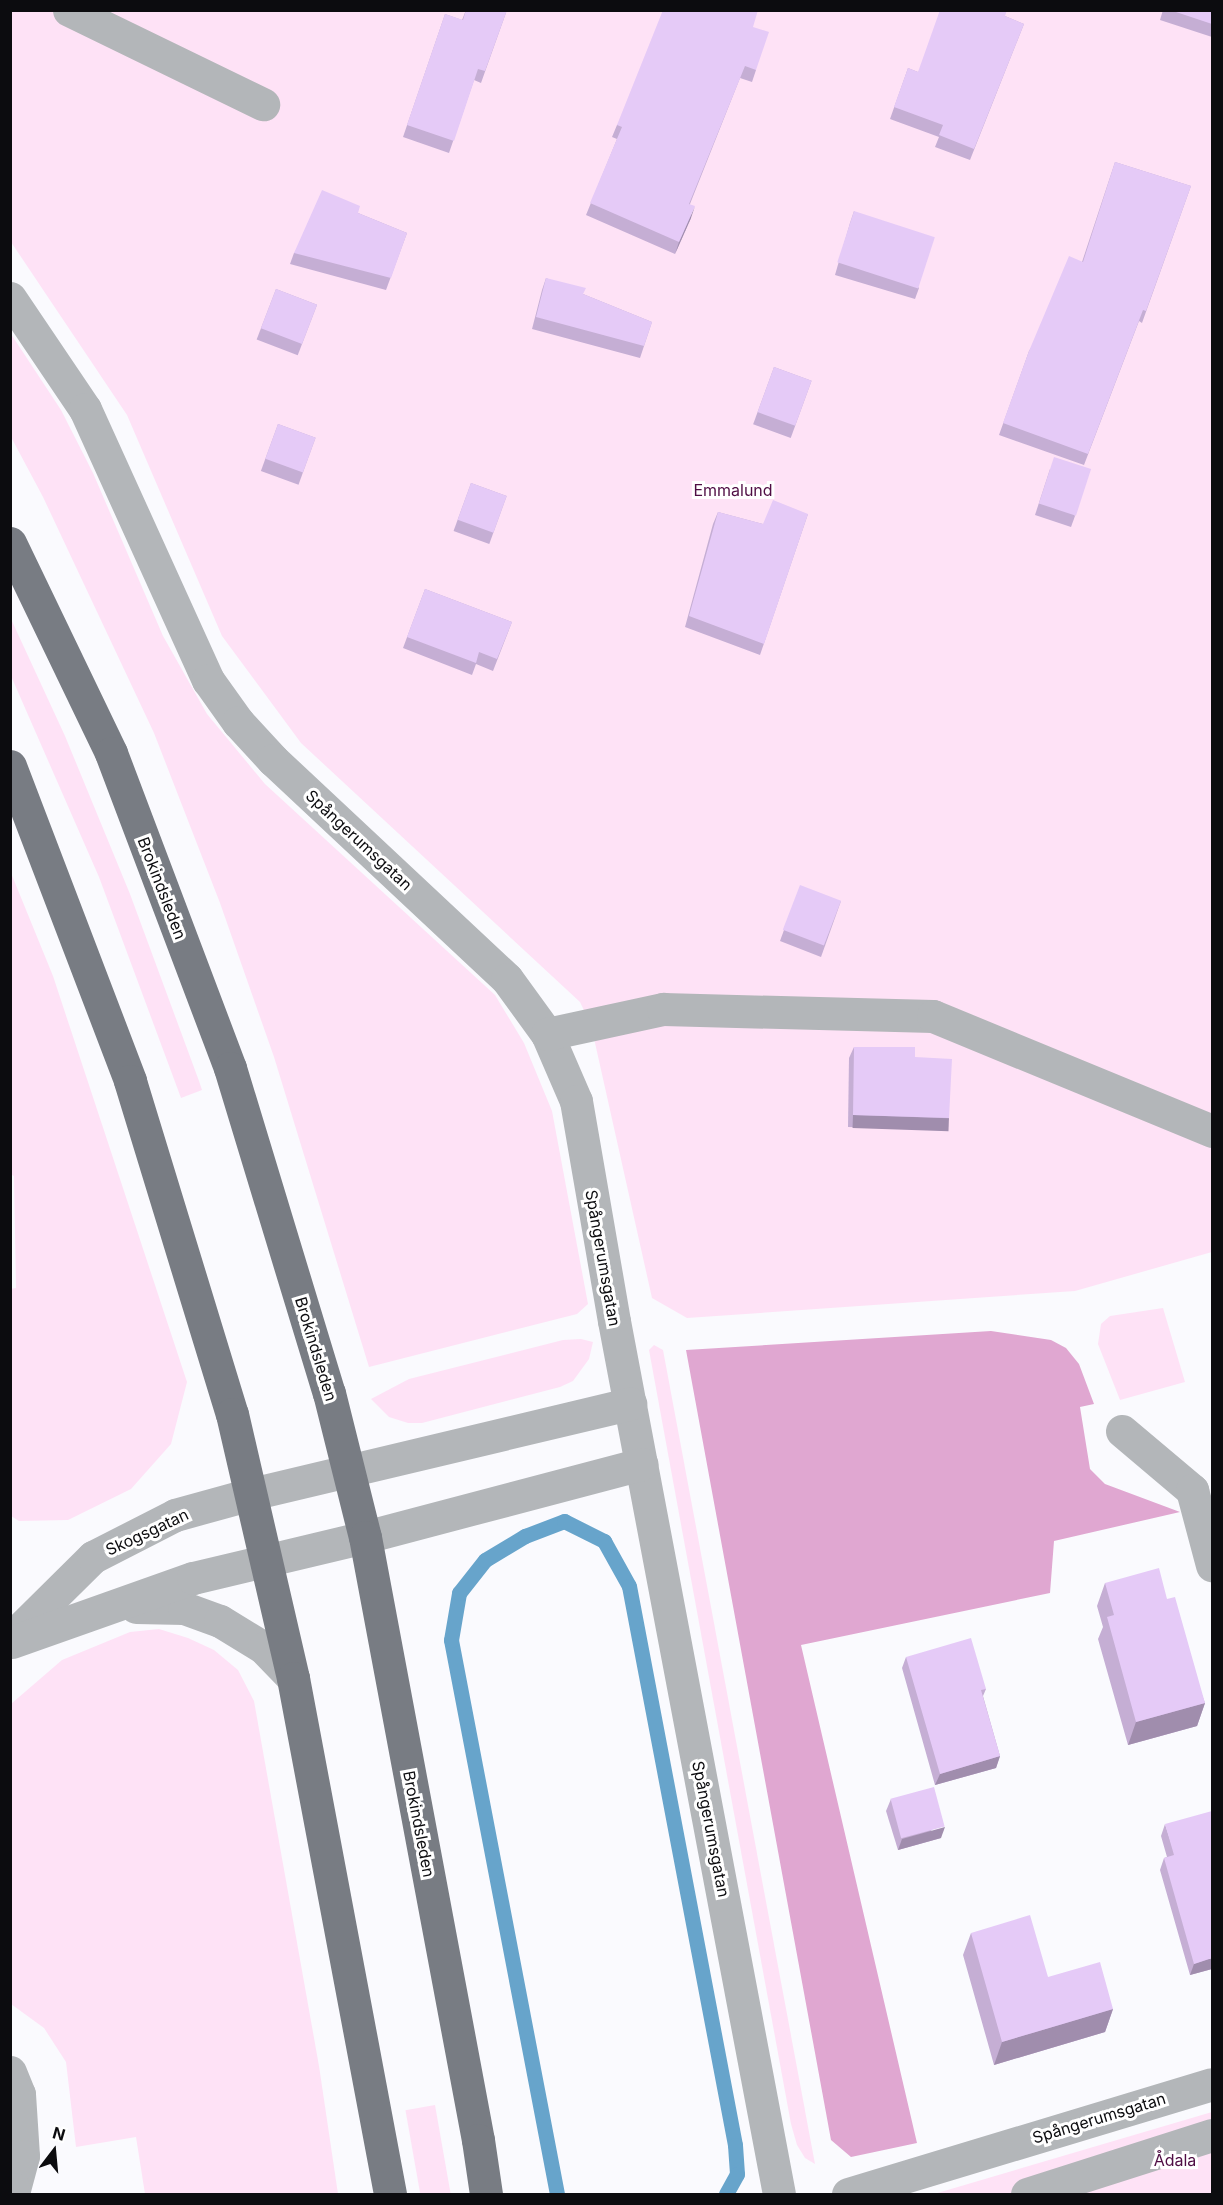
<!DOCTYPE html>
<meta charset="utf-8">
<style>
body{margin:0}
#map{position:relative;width:1223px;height:2205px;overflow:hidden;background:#fafafe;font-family:Inter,sans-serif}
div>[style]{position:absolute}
.green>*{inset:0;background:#fee2f6;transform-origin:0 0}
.forest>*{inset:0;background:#e0a7d1}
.stream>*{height:15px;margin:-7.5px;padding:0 7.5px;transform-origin:7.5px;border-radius:7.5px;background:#67a4cb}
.minor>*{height:33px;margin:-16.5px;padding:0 16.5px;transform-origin:16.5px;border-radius:16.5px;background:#b3b6b9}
.major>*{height:33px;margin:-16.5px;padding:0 16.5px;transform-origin:16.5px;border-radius:16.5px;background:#787c83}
.wall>*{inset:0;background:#c5aed4;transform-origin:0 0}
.shaded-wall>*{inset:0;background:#a08dad;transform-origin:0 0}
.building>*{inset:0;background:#e5caf7;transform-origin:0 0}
span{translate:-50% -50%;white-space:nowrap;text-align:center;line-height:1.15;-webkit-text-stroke:6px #fff;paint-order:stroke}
.park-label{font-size:16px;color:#4f0d44}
.street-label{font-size:16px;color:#0c0c0f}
.frame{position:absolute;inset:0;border:12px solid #0c0c0f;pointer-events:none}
.north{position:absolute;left:24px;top:2121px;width:60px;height:60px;-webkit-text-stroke:4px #fff;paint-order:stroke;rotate:16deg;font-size:16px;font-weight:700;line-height:24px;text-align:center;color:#0c0c0f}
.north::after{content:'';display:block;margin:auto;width:21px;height:27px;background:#0c0c0f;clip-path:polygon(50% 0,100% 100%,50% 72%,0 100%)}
</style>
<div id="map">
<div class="green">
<i style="clip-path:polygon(10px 11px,1212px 11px,1212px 1252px,1075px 1291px,687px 1318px,652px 1298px,591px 1025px,580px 1002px,301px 743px,222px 636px,127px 415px,11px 242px)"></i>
<i style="clip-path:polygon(11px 334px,61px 410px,93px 473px,163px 636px,207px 714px,265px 784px,495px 995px,524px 1043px,552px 1111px,588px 1304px,577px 1314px,369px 1367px,274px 1057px,220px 903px,154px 733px,43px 497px,11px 437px)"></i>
<i style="clip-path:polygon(11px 619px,65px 736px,130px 894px,199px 1081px,202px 1090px,181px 1098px,99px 877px,11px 676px)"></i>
<i style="clip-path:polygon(11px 873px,53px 976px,187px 1382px,171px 1444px,131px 1489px,68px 1520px,19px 1521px,11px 1516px,10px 1289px,16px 1288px,14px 1176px,10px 1174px)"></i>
<i style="clip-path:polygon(1163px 1308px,1185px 1382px,1120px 1400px,1098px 1344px,1101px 1324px,1110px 1316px)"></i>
<i style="clip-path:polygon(581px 1339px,593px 1342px,589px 1359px,573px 1381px,560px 1387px,422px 1423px,408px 1423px,389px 1417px,371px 1399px,409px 1379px,563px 1340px)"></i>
<i style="clip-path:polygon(654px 1345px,663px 1350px,815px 2164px,805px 2158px,797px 2145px,791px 2124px,649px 1350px)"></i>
<i style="clip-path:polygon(159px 1629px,188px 1638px,214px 1650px,238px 1670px,254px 1701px,319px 2066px,338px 2194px,145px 2194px,136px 2137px,76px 2147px,66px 2062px,44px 2028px,11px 2004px,11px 1704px,62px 1660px,130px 1632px)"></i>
<i style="left:435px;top:2105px;width:90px;height:30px;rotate:80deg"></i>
<i style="clip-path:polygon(1212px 2112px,1212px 2194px,934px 2194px)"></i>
</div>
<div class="forest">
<i style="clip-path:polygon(991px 1331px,1051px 1340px,1066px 1348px,1079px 1364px,1094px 1404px,1080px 1407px,1090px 1469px,1105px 1484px,1180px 1512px,1054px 1541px,1050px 1593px,801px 1645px,917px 2143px,851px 2157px,831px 2140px,686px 1350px)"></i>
</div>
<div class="stream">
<i style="left:557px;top:2194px;width:564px;rotate:-100.83deg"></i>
<i style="left:451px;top:1640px;width:48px;rotate:-80.3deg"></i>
<i style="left:459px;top:1593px;width:42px;rotate:-51.8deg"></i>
<i style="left:485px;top:1560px;width:47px;rotate:-31deg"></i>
<i style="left:525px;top:1536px;width:42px;rotate:-21deg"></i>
<i style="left:564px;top:1521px;width:45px;rotate:26.6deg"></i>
<i style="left:604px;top:1541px;width:51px;rotate:60.9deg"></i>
<i style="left:629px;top:1586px;width:569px;rotate:79.26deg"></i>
<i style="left:735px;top:2145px;width:29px;rotate:86deg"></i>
<i style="left:737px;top:2174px;width:23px;rotate:119deg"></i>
</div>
<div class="minor">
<i style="left:69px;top:10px;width:216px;rotate:25.9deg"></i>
<i style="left:10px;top:298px;width:134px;rotate:56deg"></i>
<i style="left:85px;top:409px;width:298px;rotate:65.6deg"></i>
<i style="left:208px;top:680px;width:52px;rotate:54.5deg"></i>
<i style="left:238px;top:722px;width:52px;rotate:47.4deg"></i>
<i style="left:273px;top:760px;width:320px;rotate:43.1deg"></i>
<i style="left:507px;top:979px;width:68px;rotate:54deg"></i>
<i style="left:547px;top:1034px;width:73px;rotate:66.6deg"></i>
<i style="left:576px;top:1101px;width:223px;rotate:80.2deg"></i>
<i style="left:614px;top:1321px;width:888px;rotate:79.3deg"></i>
<i style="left:547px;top:1034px;width:119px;rotate:-12.2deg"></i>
<i style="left:663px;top:1009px;width:270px;rotate:1.5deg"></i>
<i style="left:933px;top:1016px;width:302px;rotate:22.4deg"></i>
<i style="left:1122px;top:1431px;width:92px;rotate:40.1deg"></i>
<i style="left:1192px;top:1490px;width:78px;rotate:75.1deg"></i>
<i style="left:136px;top:1607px;width:48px;rotate:1.2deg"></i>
<i style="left:184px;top:1608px;width:38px;rotate:20deg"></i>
<i style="left:220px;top:1621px;width:52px;rotate:31.5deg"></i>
<i style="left:264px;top:1648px;width:42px;rotate:46deg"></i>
<i style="left:10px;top:1639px;width:117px;rotate:-44.7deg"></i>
<i style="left:93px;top:1557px;width:92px;rotate:-27.1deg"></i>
<i style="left:175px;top:1515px;width:79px;rotate:-15.4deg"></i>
<i style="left:251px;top:1494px;width:390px;rotate:-13.4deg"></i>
<i style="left:12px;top:1642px;width:192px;rotate:-19.5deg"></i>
<i style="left:193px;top:1578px;width:177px;rotate:-13.4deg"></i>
<i style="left:365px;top:1537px;width:286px;rotate:-14.8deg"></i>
<i style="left:10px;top:2072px;width:24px;rotate:68deg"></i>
<i style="left:19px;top:2094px;width:62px;rotate:86.3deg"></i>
<i style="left:23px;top:2156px;width:34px;rotate:105deg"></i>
<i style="left:14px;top:2189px;width:5px;rotate:143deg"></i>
<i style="left:848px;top:2194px;width:380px;rotate:-16.8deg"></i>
<i style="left:1027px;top:2194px;width:194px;rotate:-17.7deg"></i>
</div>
<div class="major">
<i style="left:10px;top:543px;width:233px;rotate:64.3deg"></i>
<i style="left:111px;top:753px;width:337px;rotate:69.3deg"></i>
<i style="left:230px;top:1068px;width:340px;rotate:73.1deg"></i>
<i style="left:329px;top:1393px;width:148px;rotate:76deg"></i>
<i style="left:365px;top:1537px;width:613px;rotate:79.39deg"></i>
<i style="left:478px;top:2140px;width:55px;rotate:81.6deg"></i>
<i style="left:10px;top:766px;width:337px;rotate:69.1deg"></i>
<i style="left:130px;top:1081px;width:348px;rotate:73deg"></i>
<i style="left:232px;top:1414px;width:271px;rotate:77deg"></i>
<i style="left:293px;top:1678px;width:525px;rotate:79.35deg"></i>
</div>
<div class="wall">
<i style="clip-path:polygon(466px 10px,507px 10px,481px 83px,474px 80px,449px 153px,403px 137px,445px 14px,462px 20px)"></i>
<i style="clip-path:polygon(1163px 10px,1212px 10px,1212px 37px,1160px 20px)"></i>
<i style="clip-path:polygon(1005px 16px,1024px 24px,970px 160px,935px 147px,939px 137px,890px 119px,908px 68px,918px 72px)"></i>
<i style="clip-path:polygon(753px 27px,756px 70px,752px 82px,740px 78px,690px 204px,691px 218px,675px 254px,586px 215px,617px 139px,612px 137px,617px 125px)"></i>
<i style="clip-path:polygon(1115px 162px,1191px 186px,1142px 323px,1139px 321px,1084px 465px,999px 435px,1029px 351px,1082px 262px)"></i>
<i style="clip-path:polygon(854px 211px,919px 288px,915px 299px,835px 275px,850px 223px)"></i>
<i style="clip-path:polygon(358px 213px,407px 233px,386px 290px,290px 264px,294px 253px)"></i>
<i style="clip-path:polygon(546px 278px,583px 294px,652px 322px,640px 358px,532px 329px,542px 290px)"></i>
<i style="left:276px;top:289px;width:44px;height:54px;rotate:21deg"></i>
<i style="left:774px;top:367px;width:40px;height:61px;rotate:20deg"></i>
<i style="left:278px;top:424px;width:40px;height:50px;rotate:20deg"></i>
<i style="clip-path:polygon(1050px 469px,1075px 516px,1071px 527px,1035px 515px)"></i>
<i style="left:471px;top:483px;width:38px;height:51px;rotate:20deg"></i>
<i style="clip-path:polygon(718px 512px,763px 524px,808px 514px,760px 655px,685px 627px,713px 524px)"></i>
<i style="clip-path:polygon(425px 589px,512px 622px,493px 671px,476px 664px,472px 675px,403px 648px)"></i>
<i style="clip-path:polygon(841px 901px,821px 957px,780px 941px,784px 930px)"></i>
<i style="clip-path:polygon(854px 1047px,915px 1057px,949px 1118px,945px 1130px,848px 1127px,849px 1058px)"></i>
<i style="clip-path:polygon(1105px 1583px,1167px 1599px,1205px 1703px,1197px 1726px,1128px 1745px,1098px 1639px,1103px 1627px,1097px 1606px)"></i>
<i style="clip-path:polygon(906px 1657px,986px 1689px,983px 1696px,1000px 1756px,996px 1768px,935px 1785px,902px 1668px)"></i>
<i style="clip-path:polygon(891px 1799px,941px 1838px,898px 1850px,886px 1811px)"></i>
<i style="clip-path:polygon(1165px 1824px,1212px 1969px,1190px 1975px,1160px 1870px,1164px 1858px,1167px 1857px,1161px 1836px)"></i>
<i style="clip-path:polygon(971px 1933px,1048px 1977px,1113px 2009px,1105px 2032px,994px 2065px,963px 1955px)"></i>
</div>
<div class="shaded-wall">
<i style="clip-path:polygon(695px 206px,691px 218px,675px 254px,679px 242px)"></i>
<i style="left:853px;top:1115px;width:96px;height:13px;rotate:2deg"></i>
<i style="clip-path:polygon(1205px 1703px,1197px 1726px,1128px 1745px,1136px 1722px)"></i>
<i style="clip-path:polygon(1000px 1756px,996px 1768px,935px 1785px,940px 1774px)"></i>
<i style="clip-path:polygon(945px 1827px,941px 1838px,898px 1850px,902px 1839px)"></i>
<i style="clip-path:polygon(1212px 1958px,1212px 1969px,1190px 1975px,1194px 1964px)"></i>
<i style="clip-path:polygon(1113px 2009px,1105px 2032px,994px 2065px,1002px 2042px)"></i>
</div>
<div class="building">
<i style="clip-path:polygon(466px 10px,507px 10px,485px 71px,478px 69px,454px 141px,407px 125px,445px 14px,463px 20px)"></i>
<i style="clip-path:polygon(663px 10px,758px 10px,753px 27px,769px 32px,756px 70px,745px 66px,689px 204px,695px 206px,679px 242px,590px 203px,622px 127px,617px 125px)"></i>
<i style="clip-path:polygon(940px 10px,1007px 10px,1005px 16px,1024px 24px,974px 149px,939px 135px,943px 125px,894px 107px,908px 68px,918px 72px)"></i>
<i style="clip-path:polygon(1170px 10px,1212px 10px,1212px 24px)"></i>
<i style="clip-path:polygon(1115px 162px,1191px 186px,1146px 311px,1143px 310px,1088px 454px,1003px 423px,1029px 351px,1069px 256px,1083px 262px)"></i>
<i style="clip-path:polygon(322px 190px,360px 206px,358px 213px,407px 233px,391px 278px,294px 253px)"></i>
<i style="left:854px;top:211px;width:85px;height:54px;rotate:18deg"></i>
<i style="clip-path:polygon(546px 278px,586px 288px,583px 294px,652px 322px,644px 346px,536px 317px)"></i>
<i style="left:276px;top:289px;width:44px;height:42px;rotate:21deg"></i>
<i style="left:774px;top:367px;width:40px;height:48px;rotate:20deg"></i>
<i style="left:278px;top:424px;width:40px;height:37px;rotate:20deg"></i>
<i style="left:1054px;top:457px;width:39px;height:49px;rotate:18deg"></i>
<i style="left:471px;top:483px;width:38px;height:39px;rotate:20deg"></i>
<i style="clip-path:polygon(773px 500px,808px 514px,764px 644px,689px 616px,718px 512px,763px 524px)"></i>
<i style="clip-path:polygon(425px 589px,512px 622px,497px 659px,479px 652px,476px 663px,407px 637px)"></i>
<i style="left:800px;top:885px;width:44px;height:48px;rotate:21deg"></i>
<i style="clip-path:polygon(854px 1047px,915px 1047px,915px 1057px,952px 1059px,949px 1118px,853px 1115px)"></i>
<i style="clip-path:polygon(1159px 1568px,1167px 1599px,1175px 1597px,1205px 1703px,1136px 1722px,1107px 1617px,1114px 1615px,1105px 1583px)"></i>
<i style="clip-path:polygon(971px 1638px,986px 1689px,981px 1690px,1000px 1756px,940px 1774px,906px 1657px)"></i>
<i style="left:934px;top:1787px;width:41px;height:45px;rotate:75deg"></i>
<i style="clip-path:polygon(1212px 1811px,1212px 1958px,1194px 1964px,1164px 1858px,1174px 1855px,1165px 1824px)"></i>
<i style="clip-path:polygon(1030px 1915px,1048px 1977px,1100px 1962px,1113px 2009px,1002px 2042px,971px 1933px)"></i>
</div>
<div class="park-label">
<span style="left:733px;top:490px">Emmalund</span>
<span style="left:1175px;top:2160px">Ådala</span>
</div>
<div class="street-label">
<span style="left:359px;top:840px;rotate:43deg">Spångerumsgatan</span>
<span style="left:162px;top:888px;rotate:69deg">Brokindsleden</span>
<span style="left:603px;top:1258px;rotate:80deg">Spångerumsgatan</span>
<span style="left:316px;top:1349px;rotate:73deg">Brokindsleden</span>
<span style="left:147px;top:1532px;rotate:-25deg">Skogsgatan</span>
<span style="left:419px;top:1824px;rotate:79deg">Brokindsleden</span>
<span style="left:711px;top:1829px;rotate:79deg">Spångerumsgatan</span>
<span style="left:1099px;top:2118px;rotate:-17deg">Spångerumsgatan</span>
</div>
<div class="frame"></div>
<div class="north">N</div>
</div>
